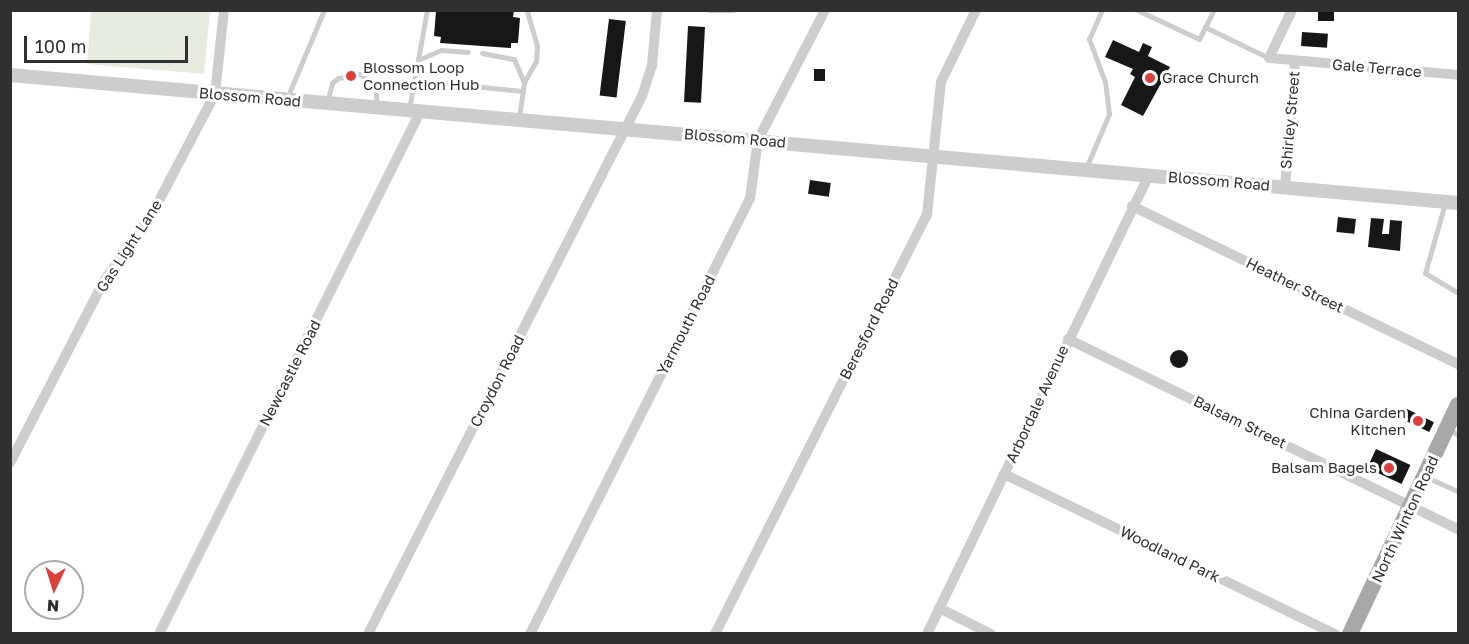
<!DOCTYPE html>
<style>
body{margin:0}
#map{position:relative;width:1469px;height:644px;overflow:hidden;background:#fff;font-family:"Golos Text",sans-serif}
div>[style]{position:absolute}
.green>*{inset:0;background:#e5ecdf}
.building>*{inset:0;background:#171717;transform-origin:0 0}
.round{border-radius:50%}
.service>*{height:5px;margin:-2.5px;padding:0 2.5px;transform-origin:2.5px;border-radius:2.5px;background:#cdcdcd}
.minor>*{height:10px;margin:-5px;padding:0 5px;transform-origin:5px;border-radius:5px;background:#cdcdcd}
.tertiary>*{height:14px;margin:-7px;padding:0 7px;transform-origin:7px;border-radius:7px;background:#cdcdcd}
.primary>*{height:16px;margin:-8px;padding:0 8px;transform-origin:8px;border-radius:8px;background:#a8a8a8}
.dots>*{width:16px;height:16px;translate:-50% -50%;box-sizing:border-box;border:3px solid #fff;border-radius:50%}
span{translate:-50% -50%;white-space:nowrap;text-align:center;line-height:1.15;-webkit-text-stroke:6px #fff;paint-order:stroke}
.poi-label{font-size:15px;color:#303030}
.left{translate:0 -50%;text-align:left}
.right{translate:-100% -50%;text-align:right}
.street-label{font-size:15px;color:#303030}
.frame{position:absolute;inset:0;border:12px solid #303030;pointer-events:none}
.north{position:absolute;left:24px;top:560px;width:60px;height:60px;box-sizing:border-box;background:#fff;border:2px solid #acacac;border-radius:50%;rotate:184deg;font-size:16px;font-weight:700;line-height:24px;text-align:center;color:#303030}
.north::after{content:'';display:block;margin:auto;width:21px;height:27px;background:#dd3f3d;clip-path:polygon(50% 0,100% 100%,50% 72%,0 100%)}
.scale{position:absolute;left:24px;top:36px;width:164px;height:27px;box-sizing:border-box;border:3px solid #303030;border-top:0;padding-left:8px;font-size:18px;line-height:21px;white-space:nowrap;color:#303030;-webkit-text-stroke:4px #fff;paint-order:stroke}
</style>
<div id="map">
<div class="green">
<i style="clip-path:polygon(91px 11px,210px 11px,204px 74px,87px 64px)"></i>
</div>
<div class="building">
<i style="left:1318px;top:10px;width:16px;height:11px"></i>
<i style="clip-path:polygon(436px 11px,514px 11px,513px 17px,520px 18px,518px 43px,511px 43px,511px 48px,440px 43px,441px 37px,434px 36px)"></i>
<i style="left:609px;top:19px;width:17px;height:77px;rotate:7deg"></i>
<i style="left:688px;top:26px;width:17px;height:76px;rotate:3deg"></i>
<i style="left:1302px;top:32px;width:26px;height:14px;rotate:4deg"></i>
<i style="clip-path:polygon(1113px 40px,1139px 52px,1143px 43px,1152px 47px,1148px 56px,1170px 67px,1143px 116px,1121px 105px,1135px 77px,1130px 74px,1133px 69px,1105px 57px)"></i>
<i style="left:814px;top:69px;width:11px;height:12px"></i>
<i style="left:810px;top:180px;width:21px;height:14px;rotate:8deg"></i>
<i style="left:1338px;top:217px;width:18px;height:15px;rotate:6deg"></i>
<i style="clip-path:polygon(1371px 218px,1384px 219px,1382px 234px,1389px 234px,1390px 220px,1402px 221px,1400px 251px,1368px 247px)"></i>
<i class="round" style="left:1170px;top:350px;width:18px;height:18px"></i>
<i style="left:1407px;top:409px;width:30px;height:11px;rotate:26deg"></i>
<i style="left:1376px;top:449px;width:38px;height:21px;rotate:25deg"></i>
</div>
<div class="service">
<i style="left:709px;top:10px;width:24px"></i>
<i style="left:1137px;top:10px;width:68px;rotate:25.1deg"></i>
<i style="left:1199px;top:39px;width:33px;rotate:-63deg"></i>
<i style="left:1205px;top:27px;width:71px;rotate:25.8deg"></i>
<i style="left:482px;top:53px;width:33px;rotate:11deg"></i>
<i style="left:514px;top:59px;width:25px;rotate:67deg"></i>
<i style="left:420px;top:59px;width:23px;rotate:-23deg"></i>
<i style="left:441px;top:50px;width:27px;rotate:4deg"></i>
<i style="left:414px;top:80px;width:110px;rotate:5.8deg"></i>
<i style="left:287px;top:98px;width:95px;rotate:-67.2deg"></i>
<i style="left:327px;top:102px;width:20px;rotate:-75deg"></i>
<i style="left:332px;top:83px;width:8px;rotate:-40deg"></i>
<i style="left:338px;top:78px;width:22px;rotate:-10deg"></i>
<i style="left:360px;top:74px;width:19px;rotate:39deg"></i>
<i style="left:375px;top:86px;width:20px;rotate:84deg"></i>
<i style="left:409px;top:109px;width:101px;rotate:-79.7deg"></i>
<i style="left:519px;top:118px;width:36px;rotate:-82deg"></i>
<i style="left:524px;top:82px;width:24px;rotate:-60deg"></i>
<i style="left:536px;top:61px;width:15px;rotate:-86deg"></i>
<i style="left:537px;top:46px;width:37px;rotate:-106deg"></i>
<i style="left:1086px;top:168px;width:59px;rotate:-66.9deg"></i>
<i style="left:1109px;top:114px;width:32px;rotate:-97deg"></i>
<i style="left:1105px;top:82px;width:46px;rotate:-110.4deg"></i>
<i style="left:1089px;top:39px;width:32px;rotate:-66deg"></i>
<i style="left:1445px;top:203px;width:73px;rotate:105.9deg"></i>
<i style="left:1425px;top:273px;width:39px;rotate:31deg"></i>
<i style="left:1449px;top:429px;width:11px;rotate:34deg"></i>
<i style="left:1426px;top:477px;width:35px;rotate:24deg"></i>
</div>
<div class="minor">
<i style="left:1292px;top:10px;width:53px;rotate:115.6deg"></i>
<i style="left:1269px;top:58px;width:190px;rotate:5.1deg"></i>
<i style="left:1285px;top:187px;width:126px;rotate:-85.5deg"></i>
<i style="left:1132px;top:206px;width:362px;rotate:25.9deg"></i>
<i style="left:1068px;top:339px;width:434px;rotate:26deg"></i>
<i style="left:10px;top:463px;width:205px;rotate:-62.7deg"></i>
<i style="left:104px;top:281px;width:82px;rotate:-54.4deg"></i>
<i style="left:152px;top:214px;width:136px;rotate:-62.3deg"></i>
<i style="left:215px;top:94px;width:84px;rotate:-83.9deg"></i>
<i style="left:1004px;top:474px;width:368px;rotate:25.8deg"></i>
<i style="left:939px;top:608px;width:58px;rotate:26.6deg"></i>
<i style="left:159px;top:634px;width:584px;rotate:-63.43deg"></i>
<i style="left:368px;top:634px;width:604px;rotate:-63.01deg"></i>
<i style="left:642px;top:96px;width:33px;rotate:-72deg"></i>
<i style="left:652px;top:65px;width:55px;rotate:-84.8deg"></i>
<i style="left:530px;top:634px;width:487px;rotate:-63.2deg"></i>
<i style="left:750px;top:199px;width:60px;rotate:-82.3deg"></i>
<i style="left:758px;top:140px;width:146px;rotate:-62.7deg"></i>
<i style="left:715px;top:634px;width:470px;rotate:-63.2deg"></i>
<i style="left:927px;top:215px;width:134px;rotate:-84deg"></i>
<i style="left:941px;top:82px;width:80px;rotate:-64.1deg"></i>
<i style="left:927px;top:634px;width:510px;rotate:-64.19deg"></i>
</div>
<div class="tertiary">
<i style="left:10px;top:75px;width:1454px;rotate:5.05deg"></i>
</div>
<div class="primary">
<i style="left:1350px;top:634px;width:253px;rotate:-64.8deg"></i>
</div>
<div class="dots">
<i style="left:351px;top:76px;background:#dd3f3d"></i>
<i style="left:1150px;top:78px;background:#dd3f3d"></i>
<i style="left:1418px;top:421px;background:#dd3f3d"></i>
<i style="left:1389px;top:468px;background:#dd3f3d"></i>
</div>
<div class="poi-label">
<span class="left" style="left:363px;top:76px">Blossom Loop<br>Connection Hub</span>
<span class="left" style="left:1162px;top:78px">Grace Church</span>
<span class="right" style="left:1406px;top:421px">China Garden<br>Kitchen</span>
<span class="right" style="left:1377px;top:468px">Balsam Bagels</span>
</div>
<div class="street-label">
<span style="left:1377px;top:68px;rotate:5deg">Gale Terrace</span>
<span style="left:250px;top:97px;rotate:5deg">Blossom Road</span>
<span style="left:1290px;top:120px;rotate:-85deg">Shirley Street</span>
<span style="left:735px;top:138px;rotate:5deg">Blossom Road</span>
<span style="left:1219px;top:181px;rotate:5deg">Blossom Road</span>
<span style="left:129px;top:246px;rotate:-57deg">Gas Light Lane</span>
<span style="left:1295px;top:285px;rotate:26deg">Heather Street</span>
<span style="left:686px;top:325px;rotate:-63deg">Yarmouth Road</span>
<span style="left:869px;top:329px;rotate:-63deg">Beresford Road</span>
<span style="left:290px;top:373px;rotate:-63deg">Newcastle Road</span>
<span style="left:497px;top:381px;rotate:-63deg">Croydon Road</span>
<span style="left:1037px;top:404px;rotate:-65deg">Arbordale Avenue</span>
<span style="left:1240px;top:422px;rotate:26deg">Balsam Street</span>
<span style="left:1405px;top:519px;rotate:-65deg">North Winton Road</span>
<span style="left:1170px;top:554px;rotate:26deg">Woodland Park</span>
</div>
<div class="frame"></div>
<div class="north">N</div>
<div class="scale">100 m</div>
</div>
